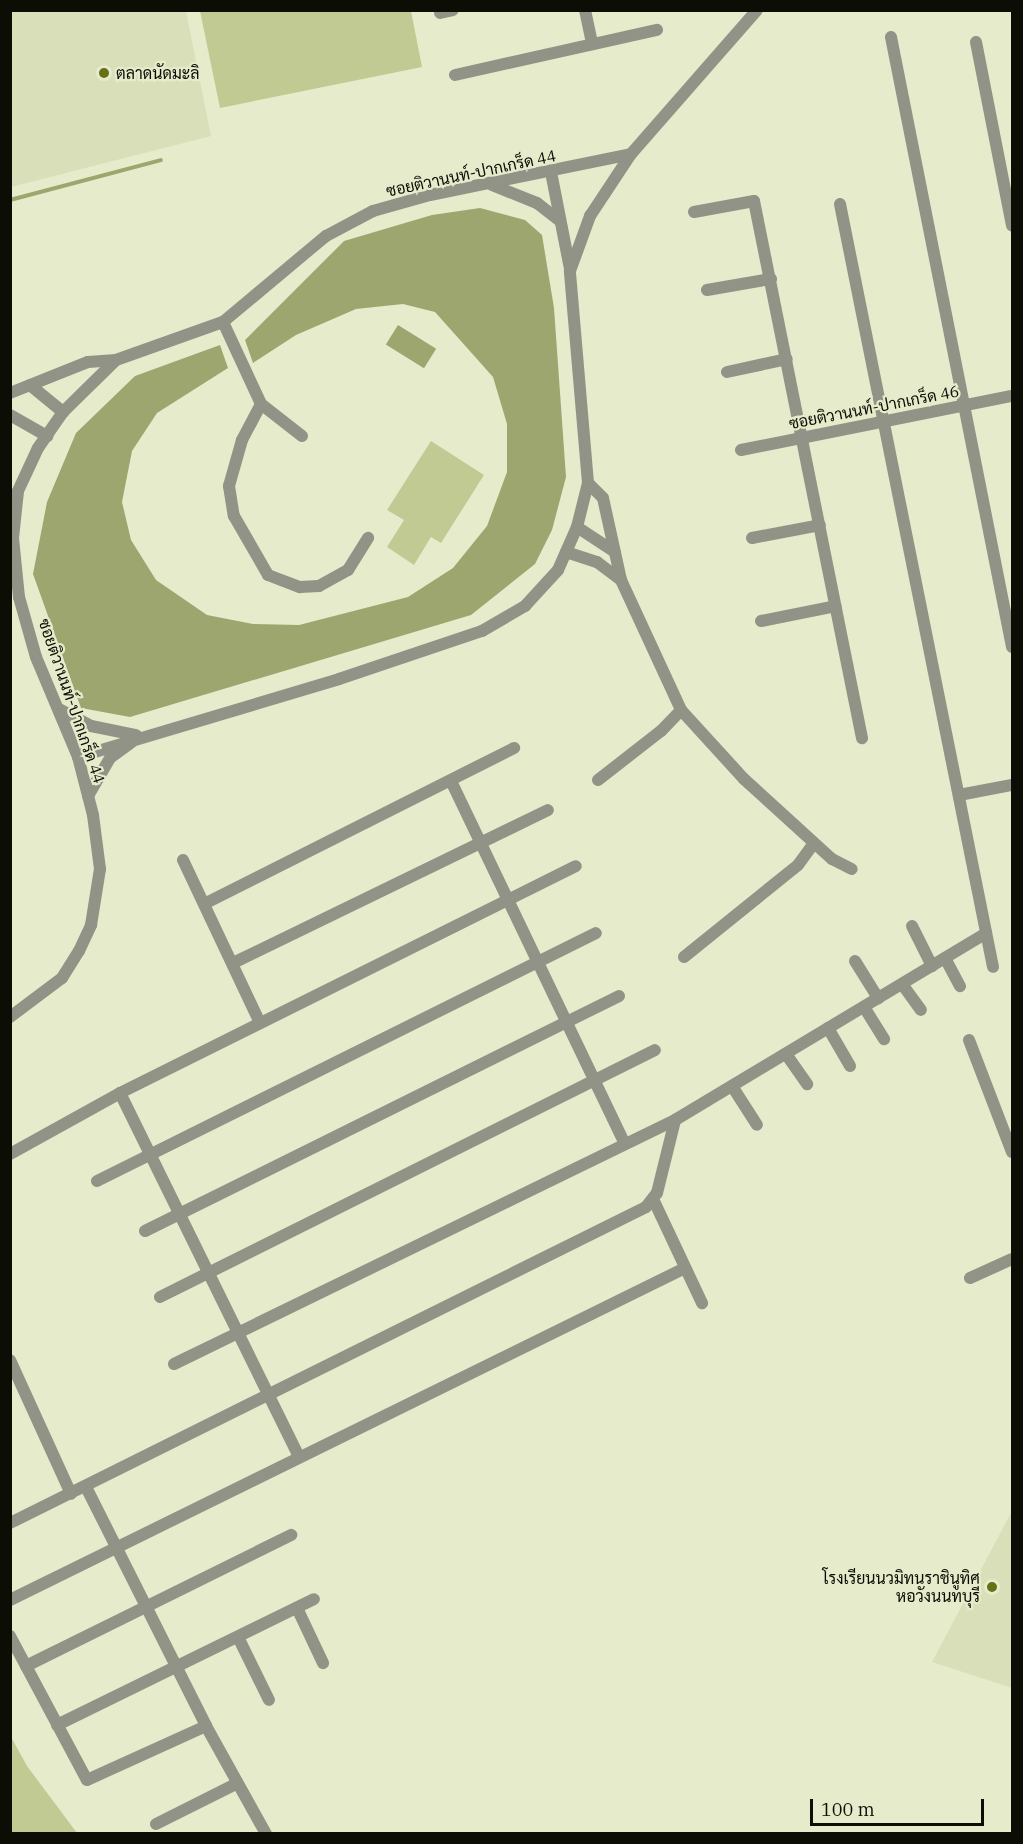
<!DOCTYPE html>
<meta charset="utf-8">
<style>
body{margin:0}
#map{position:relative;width:1023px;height:1844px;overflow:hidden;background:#e6ebcb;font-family:"IBM Plex Serif",Sarabun,serif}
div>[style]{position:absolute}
.built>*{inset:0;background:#d9dfb8}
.green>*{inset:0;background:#c2ca94}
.water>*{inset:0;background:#9ea670;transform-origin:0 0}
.stream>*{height:4px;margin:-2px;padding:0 2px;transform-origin:2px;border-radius:2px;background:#9ea670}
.minor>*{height:12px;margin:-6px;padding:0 6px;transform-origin:6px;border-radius:6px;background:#919386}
.dots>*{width:16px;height:16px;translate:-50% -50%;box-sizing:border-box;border:3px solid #e6ebcb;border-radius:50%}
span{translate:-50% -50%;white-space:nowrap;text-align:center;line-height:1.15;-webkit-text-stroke:4.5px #e6ebcb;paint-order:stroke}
.poi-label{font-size:16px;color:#0c0d04}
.left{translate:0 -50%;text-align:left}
.right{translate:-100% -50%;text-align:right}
.street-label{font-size:16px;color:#0c0d04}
.frame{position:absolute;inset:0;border:12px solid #0c0d04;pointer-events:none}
.scale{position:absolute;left:810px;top:1799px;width:174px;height:27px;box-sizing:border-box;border:3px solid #0c0d04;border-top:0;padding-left:8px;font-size:18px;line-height:21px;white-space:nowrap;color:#0c0d04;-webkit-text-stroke:4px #e6ebcb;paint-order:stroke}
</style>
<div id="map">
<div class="built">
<i style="clip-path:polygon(11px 10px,186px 11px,211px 136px,11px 187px)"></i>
<i style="clip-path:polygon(1012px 1511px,1012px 1688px,932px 1662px)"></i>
</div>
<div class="green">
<i style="clip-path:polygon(200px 11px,411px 11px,422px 67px,220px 108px)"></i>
<i style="clip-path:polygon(431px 441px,484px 475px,441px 543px,431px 537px,414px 565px,387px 547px,404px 520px,387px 510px)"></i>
<i style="clip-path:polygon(10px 1735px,27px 1766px,77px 1833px,11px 1833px)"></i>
</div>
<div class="water">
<i style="clip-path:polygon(480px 208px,525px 220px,542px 235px,554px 308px,566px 477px,552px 530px,535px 564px,471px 615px,130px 717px,81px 708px,33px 574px,47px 502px,76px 433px,135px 376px,220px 345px,228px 368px,157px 413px,132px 451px,122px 502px,131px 540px,156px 580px,207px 615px,253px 624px,299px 625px,408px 597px,453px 568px,487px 526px,507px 472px,507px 424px,493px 377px,435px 312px,403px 304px,356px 309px,296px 335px,253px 363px,245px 340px,344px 241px,432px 215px)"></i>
<i style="left:398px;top:325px;width:45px;height:23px;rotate:32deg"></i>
</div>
<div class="stream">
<i style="left:10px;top:200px;width:156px;rotate:-14.8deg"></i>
</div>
<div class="minor">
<i style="left:585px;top:10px;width:35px;rotate:78deg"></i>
<i style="left:440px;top:13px;width:13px;rotate:-13deg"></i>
<i style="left:891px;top:37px;width:622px;rotate:78.78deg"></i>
<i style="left:976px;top:42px;width:187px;rotate:78.9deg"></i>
<i style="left:455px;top:75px;width:207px;rotate:-12.6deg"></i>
<i style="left:551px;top:172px;width:99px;rotate:78.9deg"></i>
<i style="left:492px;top:185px;width:48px;rotate:21.8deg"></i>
<i style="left:537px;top:203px;width:29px;rotate:38deg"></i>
<i style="left:840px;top:204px;width:778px;rotate:78.66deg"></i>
<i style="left:694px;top:212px;width:61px;rotate:-10.4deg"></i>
<i style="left:754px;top:201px;width:548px;rotate:78.63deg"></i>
<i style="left:707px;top:290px;width:65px;rotate:-9.8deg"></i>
<i style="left:223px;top:322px;width:90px;rotate:65.1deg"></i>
<i style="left:261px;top:404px;width:52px;rotate:38deg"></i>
<i style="left:727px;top:372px;width:61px;rotate:-12.2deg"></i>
<i style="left:30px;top:385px;width:43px;rotate:39.3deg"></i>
<i style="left:10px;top:393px;width:84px;rotate:-21.7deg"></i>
<i style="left:88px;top:362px;width:28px;rotate:-4deg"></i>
<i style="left:261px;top:404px;width:41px;rotate:117.8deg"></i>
<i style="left:242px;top:440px;width:48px;rotate:105.8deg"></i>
<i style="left:229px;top:486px;width:30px;rotate:81deg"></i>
<i style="left:234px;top:516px;width:68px;rotate:60deg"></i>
<i style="left:268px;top:575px;width:34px;rotate:21deg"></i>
<i style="left:300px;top:587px;width:19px;rotate:-3deg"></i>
<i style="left:319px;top:586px;width:33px;rotate:-29deg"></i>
<i style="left:348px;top:570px;width:38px;rotate:-58deg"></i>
<i style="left:10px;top:415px;width:43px;rotate:29.6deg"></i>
<i style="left:741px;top:450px;width:276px;rotate:-11.3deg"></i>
<i style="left:588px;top:483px;width:21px;rotate:45deg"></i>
<i style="left:603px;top:498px;width:84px;rotate:77.6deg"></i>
<i style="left:621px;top:580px;width:143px;rotate:65.2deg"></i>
<i style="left:681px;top:710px;width:93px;rotate:47.6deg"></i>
<i style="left:744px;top:779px;width:119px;rotate:42.3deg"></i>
<i style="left:832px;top:859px;width:22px;rotate:27deg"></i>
<i style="left:577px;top:527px;width:45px;rotate:33.3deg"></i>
<i style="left:752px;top:538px;width:69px;rotate:-10.8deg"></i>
<i style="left:566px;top:552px;width:33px;rotate:18deg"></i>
<i style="left:597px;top:562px;width:30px;rotate:37deg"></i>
<i style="left:761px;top:621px;width:76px;rotate:-11.3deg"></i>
<i style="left:59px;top:709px;width:36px;rotate:28deg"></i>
<i style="left:91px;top:726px;width:46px;rotate:11.3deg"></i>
<i style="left:78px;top:757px;width:272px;rotate:-16.6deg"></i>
<i style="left:339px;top:679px;width:151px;rotate:-18.6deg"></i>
<i style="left:482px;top:631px;width:50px;rotate:-30.2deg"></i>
<i style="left:525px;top:606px;width:49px;rotate:-47.5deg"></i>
<i style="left:558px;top:570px;width:47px;rotate:-66.2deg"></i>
<i style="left:577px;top:527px;width:45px;rotate:-76deg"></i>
<i style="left:588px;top:483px;width:213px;rotate:-94.9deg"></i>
<i style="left:570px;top:271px;width:59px;rotate:-70deg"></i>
<i style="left:590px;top:216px;width:74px;rotate:-56.5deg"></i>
<i style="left:598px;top:780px;width:80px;rotate:-37.9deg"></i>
<i style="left:661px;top:731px;width:29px;rotate:-46deg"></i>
<i style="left:451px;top:781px;width:400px;rotate:64.4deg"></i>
<i style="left:959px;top:795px;width:54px;rotate:-10.7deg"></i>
<i style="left:88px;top:796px;width:44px;rotate:-59.9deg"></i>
<i style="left:110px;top:758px;width:26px;rotate:-36deg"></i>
<i style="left:183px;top:860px;width:180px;rotate:64.7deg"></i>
<i style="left:206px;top:903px;width:345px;rotate:-26.7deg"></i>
<i style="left:912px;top:926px;width:45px;rotate:63.4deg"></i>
<i style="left:684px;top:957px;width:146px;rotate:-38.9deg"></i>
<i style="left:798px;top:865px;width:27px;rotate:-54deg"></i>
<i style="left:945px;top:958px;width:32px;rotate:62deg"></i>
<i style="left:855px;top:961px;width:44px;rotate:58.1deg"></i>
<i style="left:233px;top:963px;width:350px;rotate:-25.9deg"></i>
<i style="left:902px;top:984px;width:32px;rotate:54deg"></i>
<i style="left:864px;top:1007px;width:38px;rotate:58deg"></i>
<i style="left:10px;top:1017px;width:65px;rotate:-36.9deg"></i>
<i style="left:62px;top:978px;width:32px;rotate:-58deg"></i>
<i style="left:79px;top:951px;width:29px;rotate:-65deg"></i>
<i style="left:91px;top:925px;width:57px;rotate:-80.9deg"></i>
<i style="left:100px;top:869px;width:54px;rotate:-97.4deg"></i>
<i style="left:93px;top:815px;width:60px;rotate:-104.5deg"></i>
<i style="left:78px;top:757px;width:108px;rotate:-112.8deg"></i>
<i style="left:36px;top:657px;width:62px;rotate:-105.8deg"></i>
<i style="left:19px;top:597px;width:59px;rotate:-95.8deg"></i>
<i style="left:13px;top:538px;width:47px;rotate:-83.9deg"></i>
<i style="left:18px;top:491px;width:47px;rotate:-65.1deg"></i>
<i style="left:38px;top:448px;width:44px;rotate:-55.2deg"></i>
<i style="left:63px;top:412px;width:74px;rotate:-44.5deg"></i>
<i style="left:116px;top:360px;width:114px;rotate:-19.6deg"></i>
<i style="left:223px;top:322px;width:134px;rotate:-39.9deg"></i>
<i style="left:326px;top:236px;width:53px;rotate:-28deg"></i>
<i style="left:373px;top:211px;width:59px;rotate:-15.7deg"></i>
<i style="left:430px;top:195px;width:205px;rotate:-11.5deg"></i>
<i style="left:631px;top:154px;width:191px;rotate:-48.8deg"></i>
<i style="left:828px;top:1028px;width:44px;rotate:59.9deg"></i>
<i style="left:969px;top:1040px;width:120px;rotate:69deg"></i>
<i style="left:786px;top:1054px;width:37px;rotate:55deg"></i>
<i style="left:732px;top:1086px;width:46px;rotate:57.3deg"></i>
<i style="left:120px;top:1093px;width:405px;rotate:63.8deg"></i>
<i style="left:10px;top:1154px;width:126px;rotate:-29deg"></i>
<i style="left:120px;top:1093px;width:509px;rotate:-26.46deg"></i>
<i style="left:97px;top:1181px;width:557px;rotate:-26.43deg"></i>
<i style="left:654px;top:1201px;width:113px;rotate:64.8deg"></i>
<i style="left:145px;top:1231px;width:529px;rotate:-26.37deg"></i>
<i style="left:970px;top:1278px;width:46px;rotate:-24.3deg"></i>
<i style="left:160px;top:1297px;width:553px;rotate:-26.52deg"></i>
<i style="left:10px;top:1360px;width:147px;rotate:65.5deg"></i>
<i style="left:174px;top:1364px;width:557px;rotate:-25.97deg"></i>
<i style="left:675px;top:1120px;width:363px;rotate:-31deg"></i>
<i style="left:86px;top:1487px;width:267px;rotate:63.3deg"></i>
<i style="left:206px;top:1726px;width:124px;rotate:60.9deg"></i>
<i style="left:10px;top:1523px;width:710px;rotate:-26.42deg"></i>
<i style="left:646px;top:1207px;width:18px;rotate:-52deg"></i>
<i style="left:657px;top:1193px;width:75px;rotate:-76.1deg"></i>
<i style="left:10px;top:1600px;width:752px;rotate:-26.19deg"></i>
<i style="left:297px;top:1608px;width:61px;rotate:64.7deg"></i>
<i style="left:10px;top:1636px;width:163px;rotate:61.9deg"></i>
<i style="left:87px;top:1780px;width:131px;rotate:-24.4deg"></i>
<i style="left:238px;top:1637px;width:70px;rotate:63.8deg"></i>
<i style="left:26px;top:1666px;width:296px;rotate:-26.3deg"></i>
<i style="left:57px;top:1725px;width:286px;rotate:-26.1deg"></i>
<i style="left:156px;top:1824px;width:89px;rotate:-26.6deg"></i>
</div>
<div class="dots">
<i style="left:104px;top:73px;background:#677017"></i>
<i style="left:992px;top:1587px;background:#677017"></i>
</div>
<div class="poi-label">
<span class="left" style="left:116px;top:73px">ตลาดนัดมะลิ</span>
<span class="right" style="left:980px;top:1587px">โรงเรียนนวมิทนราชินูทิศ<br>หอวังนนทบุรี</span>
</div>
<div class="street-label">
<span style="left:471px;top:173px;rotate:-12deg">ซอยติวานนท์-ปากเกร็ด 44</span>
<span style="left:874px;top:407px;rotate:-11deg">ซอยติวานนท์-ปากเกร็ด 46</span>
<span style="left:72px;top:701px;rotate:71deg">ซอยติวานนท์-ปากเกร็ด 44</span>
</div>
<div class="frame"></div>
<div class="scale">100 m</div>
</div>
